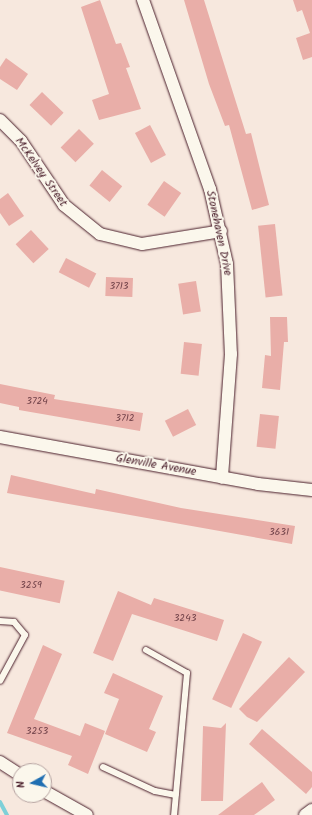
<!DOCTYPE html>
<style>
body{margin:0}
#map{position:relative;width:312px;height:815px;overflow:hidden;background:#f7e8de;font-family:Kalam,sans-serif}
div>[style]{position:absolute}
.stream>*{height:4px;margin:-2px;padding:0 2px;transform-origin:2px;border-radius:2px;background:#7fd0d8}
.building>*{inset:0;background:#e9aea8;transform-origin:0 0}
.roads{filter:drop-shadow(0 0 1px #4a1f2b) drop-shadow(0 0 1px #4a1f2b)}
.service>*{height:6px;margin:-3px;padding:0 3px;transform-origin:3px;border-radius:3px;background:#fbf7ec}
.minor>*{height:12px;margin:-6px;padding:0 6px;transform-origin:6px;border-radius:6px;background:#fbf7ec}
span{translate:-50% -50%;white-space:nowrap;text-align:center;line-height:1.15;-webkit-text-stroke:4px #fbf7ec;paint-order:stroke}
.number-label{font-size:10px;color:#72434a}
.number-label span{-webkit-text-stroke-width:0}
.street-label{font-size:12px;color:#4a1f2b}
.north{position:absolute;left:12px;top:763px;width:40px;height:40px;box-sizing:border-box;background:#fbf7ec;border:1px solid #b4a19f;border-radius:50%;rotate:262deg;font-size:11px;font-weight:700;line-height:16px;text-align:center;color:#4a1f2b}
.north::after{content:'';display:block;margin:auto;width:14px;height:18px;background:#1f6fb2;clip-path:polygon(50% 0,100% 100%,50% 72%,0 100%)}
</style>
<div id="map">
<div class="stream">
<i style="left:0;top:802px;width:15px;rotate:62deg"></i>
</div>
<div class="building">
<i style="clip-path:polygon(100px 0,116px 44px,121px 43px,130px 67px,126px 68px,141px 109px,99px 120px,92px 100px,109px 94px,81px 7px)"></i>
<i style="clip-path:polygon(184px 0,204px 0,246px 134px,251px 133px,269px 205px,252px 210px,229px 125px,225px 126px,209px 84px)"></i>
<i style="clip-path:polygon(293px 0,312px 0,312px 57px,303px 60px,296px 38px,310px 33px,302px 10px,297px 12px)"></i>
<i style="clip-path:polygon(6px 58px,28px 74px,17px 90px,0 79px,0 67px)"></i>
<i style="left:42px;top:92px;width:30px;height:18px;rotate:44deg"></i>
<i style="left:150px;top:125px;width:34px;height:17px;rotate:62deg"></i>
<i style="left:79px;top:129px;width:21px;height:26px;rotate:45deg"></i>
<i style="left:102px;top:170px;width:26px;height:20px;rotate:39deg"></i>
<i style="left:164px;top:181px;width:21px;height:29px;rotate:35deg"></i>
<i style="clip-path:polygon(8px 193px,24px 216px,9px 226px,0 213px,0 199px)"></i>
<i style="left:275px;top:224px;width:72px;height:17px;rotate:84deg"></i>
<i style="left:31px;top:230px;width:26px;height:21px;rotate:47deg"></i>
<i style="left:66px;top:258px;width:34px;height:16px;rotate:27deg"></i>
<i style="left:106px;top:277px;width:27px;height:19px;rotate:2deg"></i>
<i style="left:196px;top:281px;width:31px;height:18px;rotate:81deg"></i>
<i style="clip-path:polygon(270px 317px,287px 317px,288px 342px,284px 342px,280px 390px,262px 388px,265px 355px,271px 356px)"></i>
<i style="left:184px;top:342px;width:18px;height:32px;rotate:6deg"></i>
<i style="clip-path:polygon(0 384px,55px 395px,54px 399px,143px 413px,140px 431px,19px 410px,19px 407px,0 403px)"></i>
<i style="left:188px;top:409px;width:18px;height:26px;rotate:63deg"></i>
<i style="left:260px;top:414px;width:19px;height:33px;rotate:6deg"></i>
<i style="clip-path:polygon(11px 475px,95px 494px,96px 489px,181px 508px,295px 526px,292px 544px,7px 493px)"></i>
<i style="left:0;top:567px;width:66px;height:23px;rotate:12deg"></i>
<i style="clip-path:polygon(118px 591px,151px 605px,154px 598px,224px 620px,217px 641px,132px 614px,113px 661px,93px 653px)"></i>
<i style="left:243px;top:633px;width:21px;height:73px;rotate:25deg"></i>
<i style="clip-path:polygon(43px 645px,62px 654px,34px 719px,80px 736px,85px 723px,105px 731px,88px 774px,68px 765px,72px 756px,7px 733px)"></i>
<i style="clip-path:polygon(289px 657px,305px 672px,257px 722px,247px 717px,239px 709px)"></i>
<i style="clip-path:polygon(113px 673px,163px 696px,149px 729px,156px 732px,147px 752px,105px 734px,119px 699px,104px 693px)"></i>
<i style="clip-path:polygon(226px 723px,223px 801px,201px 801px,203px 726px,221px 728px)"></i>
<i style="clip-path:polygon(262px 729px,312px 772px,312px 787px,306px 794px,249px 744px)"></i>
<i style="clip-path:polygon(262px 782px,275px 800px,254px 815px,218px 815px)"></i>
</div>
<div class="roads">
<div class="service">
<i style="left:0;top:621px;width:14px;rotate:4deg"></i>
<i style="left:14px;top:622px;width:17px;rotate:50deg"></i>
<i style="left:25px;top:635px;width:52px;rotate:118.5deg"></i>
<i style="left:146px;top:650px;width:47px;rotate:29.3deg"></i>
<i style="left:187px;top:673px;width:143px;rotate:95.2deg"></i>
<i style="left:103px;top:767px;width:57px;rotate:24.8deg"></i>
<i style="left:155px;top:791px;width:21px;rotate:11deg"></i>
</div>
<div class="minor">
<i style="left:143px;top:0;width:201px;rotate:70.5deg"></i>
<i style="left:210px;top:189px;width:77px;rotate:77.2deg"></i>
<i style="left:227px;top:264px;width:90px;rotate:87.5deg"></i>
<i style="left:231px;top:354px;width:124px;rotate:94.2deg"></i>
<i style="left:0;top:120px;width:30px;rotate:45deg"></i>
<i style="left:21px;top:141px;width:77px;rotate:56.1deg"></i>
<i style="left:64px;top:205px;width:46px;rotate:38.9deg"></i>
<i style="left:100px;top:234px;width:43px;rotate:13.4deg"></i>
<i style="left:142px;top:244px;width:80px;rotate:-9.3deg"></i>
<i style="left:0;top:437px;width:262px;rotate:10.3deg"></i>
<i style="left:258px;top:484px;width:54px;rotate:6.3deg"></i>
<i style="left:0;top:762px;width:24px;rotate:33deg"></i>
<i style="left:44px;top:791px;width:49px;rotate:29.2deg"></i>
<i style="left:305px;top:815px;width:9px;rotate:-36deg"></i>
</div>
</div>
<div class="number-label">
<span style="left:119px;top:287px">3713</span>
<span style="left:37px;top:402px">3724</span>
<span style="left:125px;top:419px">3712</span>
<span style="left:279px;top:533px">3631</span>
<span style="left:31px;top:586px">3259</span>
<span style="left:185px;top:619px">3243</span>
<span style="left:37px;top:732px">3253</span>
</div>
<div class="street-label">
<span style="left:41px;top:172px;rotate:55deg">McKelvey Street</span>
<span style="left:219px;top:233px;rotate:78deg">Stonehaven Drive</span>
<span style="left:156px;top:465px;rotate:10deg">Glenville Avenue</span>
</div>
<div class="north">N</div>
</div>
